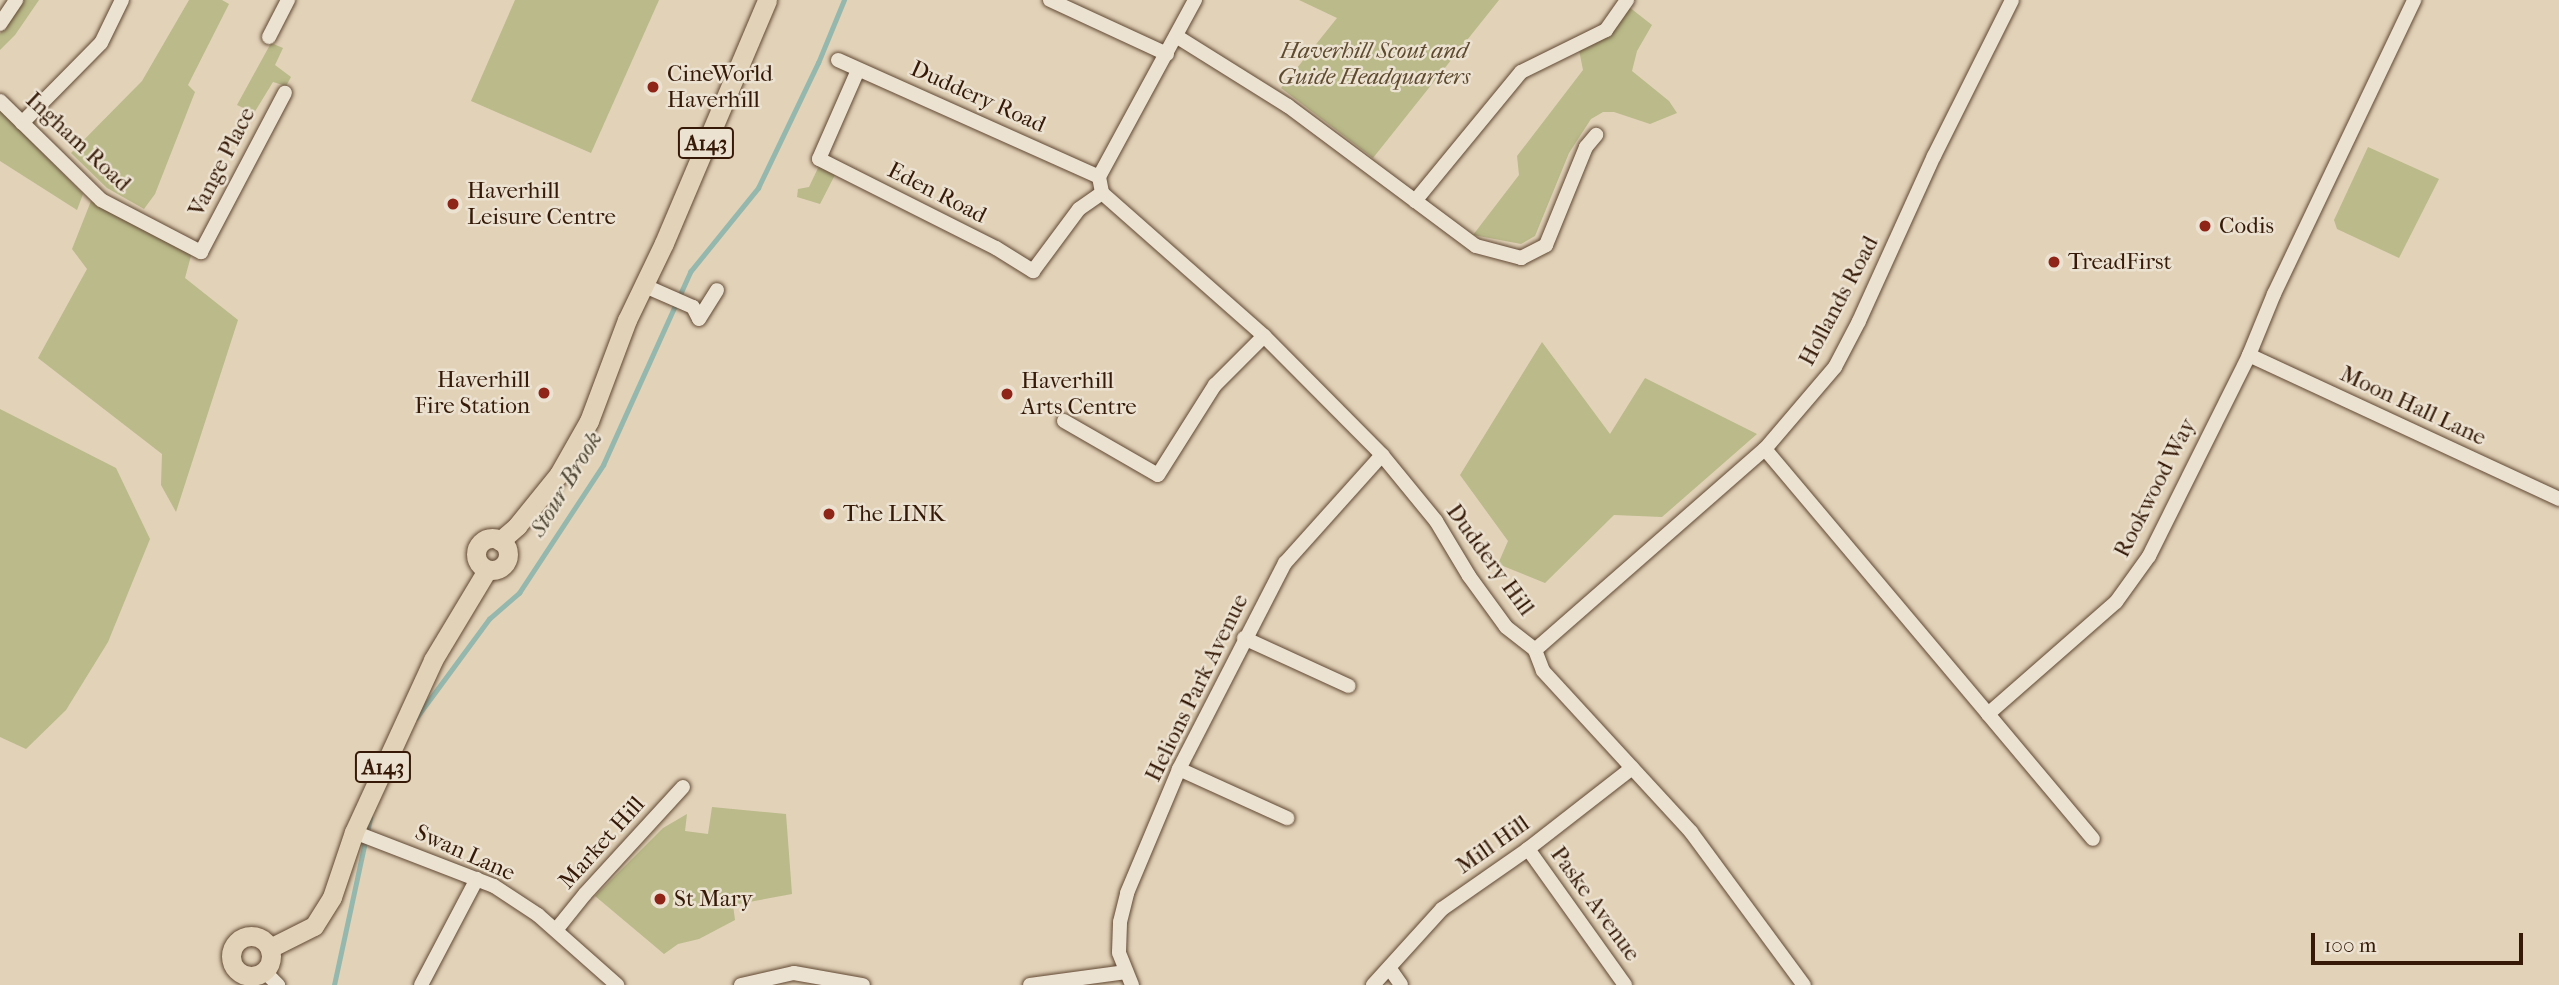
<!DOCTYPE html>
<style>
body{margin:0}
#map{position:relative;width:2559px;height:985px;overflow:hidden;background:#e2d2b8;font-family:"IM FELL French Canon",serif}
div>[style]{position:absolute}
.green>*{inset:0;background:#baba8a}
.stream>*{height:4.5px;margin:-2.25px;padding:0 2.25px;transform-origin:2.25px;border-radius:2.25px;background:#95b8ae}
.roads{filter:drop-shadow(0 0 2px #614833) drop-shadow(0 0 2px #614833)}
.minor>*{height:14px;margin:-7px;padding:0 7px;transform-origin:7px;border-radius:7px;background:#ece2d1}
.major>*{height:19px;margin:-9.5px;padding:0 9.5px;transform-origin:9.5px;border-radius:9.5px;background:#e2d2b8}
.major>.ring{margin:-9.5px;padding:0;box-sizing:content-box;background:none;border:19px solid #e2d2b8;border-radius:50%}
.dots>*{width:19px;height:19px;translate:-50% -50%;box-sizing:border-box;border:4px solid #ece2d1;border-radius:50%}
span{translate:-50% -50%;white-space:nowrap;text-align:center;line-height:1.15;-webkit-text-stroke:5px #ece2d1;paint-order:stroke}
.shield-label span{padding:2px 5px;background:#ece2d1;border:2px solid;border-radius:5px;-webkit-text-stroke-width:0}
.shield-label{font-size:21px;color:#361a07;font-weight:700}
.park-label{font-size:23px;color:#5e4a2e;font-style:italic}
.poi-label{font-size:23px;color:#361a07}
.left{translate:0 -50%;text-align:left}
.right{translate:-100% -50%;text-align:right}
.street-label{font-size:23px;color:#361a07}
.water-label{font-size:24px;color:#524939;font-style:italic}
.scale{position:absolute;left:2311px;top:933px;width:212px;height:32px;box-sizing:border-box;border:4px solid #361a07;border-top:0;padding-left:9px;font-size:21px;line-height:24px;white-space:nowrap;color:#361a07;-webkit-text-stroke:5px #ece2d1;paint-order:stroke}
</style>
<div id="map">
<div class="green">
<i style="clip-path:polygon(21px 0,39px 0,15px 35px,0 50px,0 34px)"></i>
<i style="clip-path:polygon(189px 0,222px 0,229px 4px,188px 85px,195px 92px,155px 194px,144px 209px,107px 188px,71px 153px,142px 81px)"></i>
<i style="clip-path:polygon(515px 0,659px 0,591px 153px,471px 101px)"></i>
<i style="clip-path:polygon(1299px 0,1499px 0,1373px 158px,1281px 88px,1337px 18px)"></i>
<i style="clip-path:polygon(1629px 7px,1652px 25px,1637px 51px,1632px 71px,1669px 101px,1677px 113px,1650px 124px,1614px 112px,1603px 112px,1591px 119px,1569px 153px,1535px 236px,1521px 244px,1473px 235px,1519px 175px,1517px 156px,1583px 70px,1579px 50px)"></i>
<i style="clip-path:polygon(271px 43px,283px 48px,275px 65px,291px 77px,286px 86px,273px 82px,254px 113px,237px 105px)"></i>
<i style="clip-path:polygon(0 110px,83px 194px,77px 210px,0 161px)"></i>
<i style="clip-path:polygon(2368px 147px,2439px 179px,2399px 258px,2337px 229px,2334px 220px)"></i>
<i style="clip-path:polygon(823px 166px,837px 171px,820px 204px,797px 197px,798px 189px,809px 187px,818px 168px)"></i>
<i style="clip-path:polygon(91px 201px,192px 252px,185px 278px,238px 320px,176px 512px,161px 485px,162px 454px,38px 358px,87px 269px,72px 249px)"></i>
<i style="clip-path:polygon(1542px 342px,1610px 434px,1645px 378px,1757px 434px,1662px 517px,1614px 515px,1545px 583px,1498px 564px,1508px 541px,1460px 475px)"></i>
<i style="clip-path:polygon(0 409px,116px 468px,150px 539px,108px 642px,66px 710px,26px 749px,0 737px)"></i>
<i style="clip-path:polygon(712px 807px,786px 814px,792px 894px,733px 905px,735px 920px,699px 939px,678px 944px,664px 954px,595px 896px,663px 828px,687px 814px,685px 831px,708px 834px)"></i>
</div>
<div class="stream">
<i style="left:416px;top:718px;width:123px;rotate:-53.6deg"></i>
<i style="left:489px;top:619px;width:40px;rotate:-41deg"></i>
<i style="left:519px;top:593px;width:153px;rotate:-56.7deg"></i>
<i style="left:603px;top:465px;width:212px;rotate:-65.7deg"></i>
<i style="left:690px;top:272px;width:108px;rotate:-51deg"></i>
<i style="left:758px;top:188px;width:139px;rotate:-64.4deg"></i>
<i style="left:818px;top:63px;width:68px;rotate:-67.6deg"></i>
<i style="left:334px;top:985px;width:171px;rotate:-77.8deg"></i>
</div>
<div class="roads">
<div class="minor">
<i style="left:1050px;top:0;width:129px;rotate:24.8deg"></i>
<i style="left:1195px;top:0;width:201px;rotate:118.5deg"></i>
<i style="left:1099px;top:177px;width:16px;rotate:79deg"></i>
<i style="left:1102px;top:193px;width:216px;rotate:41.4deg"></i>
<i style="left:1264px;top:336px;width:168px;rotate:45.2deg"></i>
<i style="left:1382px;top:455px;width:85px;rotate:50.7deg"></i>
<i style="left:1436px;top:521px;width:64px;rotate:59deg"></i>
<i style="left:1469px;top:576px;width:63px;rotate:54deg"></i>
<i style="left:1506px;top:627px;width:37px;rotate:38deg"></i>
<i style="left:1535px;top:650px;width:22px;rotate:69deg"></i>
<i style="left:1543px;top:671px;width:219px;rotate:47.4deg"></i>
<i style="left:1691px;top:832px;width:190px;rotate:53.6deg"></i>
<i style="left:0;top:24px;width:29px;rotate:-56deg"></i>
<i style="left:1176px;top:36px;width:132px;rotate:32deg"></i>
<i style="left:1288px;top:106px;width:234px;rotate:36.7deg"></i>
<i style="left:1476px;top:246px;width:47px;rotate:14.9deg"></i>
<i style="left:1521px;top:258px;width:28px;rotate:-27deg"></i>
<i style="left:1546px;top:245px;width:106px;rotate:-67.8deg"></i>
<i style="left:1586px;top:147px;width:16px;rotate:-50deg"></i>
<i style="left:269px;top:37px;width:42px;rotate:-62.8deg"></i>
<i style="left:838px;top:60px;width:286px;rotate:24.1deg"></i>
<i style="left:858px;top:70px;width:97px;rotate:113.7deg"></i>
<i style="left:819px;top:159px;width:198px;rotate:26.7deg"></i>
<i style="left:996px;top:248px;width:44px;rotate:31.9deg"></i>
<i style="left:1033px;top:271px;width:77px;rotate:-53.4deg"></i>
<i style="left:1079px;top:209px;width:28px;rotate:-35deg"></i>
<i style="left:0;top:101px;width:141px;rotate:44.4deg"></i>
<i style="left:101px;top:200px;width:113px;rotate:27.5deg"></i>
<i style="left:201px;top:252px;width:180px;rotate:-62.2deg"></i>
<i style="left:22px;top:123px;width:112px;rotate:-45.4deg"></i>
<i style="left:101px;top:43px;width:48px;rotate:-64deg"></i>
<i style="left:1415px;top:201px;width:167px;rotate:-50.6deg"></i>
<i style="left:1521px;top:72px;width:95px;rotate:-26.3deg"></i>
<i style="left:1606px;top:30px;width:37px;rotate:-55deg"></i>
<i style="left:645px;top:286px;width:52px;rotate:23.6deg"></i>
<i style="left:693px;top:307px;width:13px;rotate:63deg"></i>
<i style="left:699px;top:319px;width:34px;rotate:-58deg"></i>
<i style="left:2249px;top:355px;width:342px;rotate:24.9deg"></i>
<i style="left:1064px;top:421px;width:108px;rotate:29.9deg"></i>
<i style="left:1158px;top:475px;width:107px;rotate:-57.7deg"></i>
<i style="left:1215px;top:385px;width:69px;rotate:-45deg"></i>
<i style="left:1765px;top:449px;width:346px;rotate:49.9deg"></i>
<i style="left:1988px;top:714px;width:170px;rotate:-41.2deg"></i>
<i style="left:2116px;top:602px;width:57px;rotate:-54.3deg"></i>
<i style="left:2149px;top:556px;width:225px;rotate:-63.5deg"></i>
<i style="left:2249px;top:355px;width:66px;rotate:-67.7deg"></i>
<i style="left:2274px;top:294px;width:326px;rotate:-64.5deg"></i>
<i style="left:1244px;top:638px;width:115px;rotate:24.6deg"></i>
<i style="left:1535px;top:650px;width:305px;rotate:-41.2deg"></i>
<i style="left:1765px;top:449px;width:108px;rotate:-49.5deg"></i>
<i style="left:1835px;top:367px;width:52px;rotate:-62.4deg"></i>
<i style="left:1859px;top:321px;width:181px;rotate:-65.6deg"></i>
<i style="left:1934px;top:156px;width:174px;rotate:-63.4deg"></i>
<i style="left:1988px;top:714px;width:163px;rotate:50deg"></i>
<i style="left:1179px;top:769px;width:119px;rotate:24.4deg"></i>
<i style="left:354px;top:832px;width:150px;rotate:21.1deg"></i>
<i style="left:494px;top:886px;width:53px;rotate:33.4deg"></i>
<i style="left:538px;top:915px;width:106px;rotate:41.5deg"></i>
<i style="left:1528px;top:849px;width:167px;rotate:54.5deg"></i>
<i style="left:556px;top:930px;width:46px;rotate:-51.1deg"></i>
<i style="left:585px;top:894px;width:145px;rotate:-47.5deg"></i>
<i style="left:1390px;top:969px;width:19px;rotate:55deg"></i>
<i style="left:264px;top:971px;width:20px;rotate:45deg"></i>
<i style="left:421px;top:985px;width:120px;rotate:-62.2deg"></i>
<i style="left:741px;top:985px;width:54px;rotate:-12.8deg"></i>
<i style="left:794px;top:973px;width:70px;rotate:9.9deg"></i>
<i style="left:1030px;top:985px;width:97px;rotate:-7.7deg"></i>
<i style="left:1132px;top:985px;width:35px;rotate:-112deg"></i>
<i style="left:1119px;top:952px;width:30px;rotate:-88deg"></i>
<i style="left:1120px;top:922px;width:30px;rotate:-76deg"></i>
<i style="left:1127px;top:893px;width:134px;rotate:-67.2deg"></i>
<i style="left:1179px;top:769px;width:232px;rotate:-62.8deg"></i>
<i style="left:1285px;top:563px;width:145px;rotate:-48.1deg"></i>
<i style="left:1373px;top:985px;width:103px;rotate:-47.8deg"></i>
<i style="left:1442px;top:909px;width:105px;rotate:-34.9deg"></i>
<i style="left:1528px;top:849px;width:132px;rotate:-37.9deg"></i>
</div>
<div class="major">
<i class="ring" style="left:476px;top:538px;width:13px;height:13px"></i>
<i style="left:500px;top:541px;width:23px;rotate:-41deg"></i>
<i style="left:517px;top:526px;width:67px;rotate:-51.1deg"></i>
<i style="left:559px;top:474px;width:61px;rotate:-60.5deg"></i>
<i style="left:589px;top:421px;width:108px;rotate:-69.4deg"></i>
<i style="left:627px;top:320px;width:85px;rotate:-64.3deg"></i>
<i style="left:664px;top:243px;width:264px;rotate:-67deg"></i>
<i class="ring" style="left:231px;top:936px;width:21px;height:21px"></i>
<i style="left:270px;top:948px;width:49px;rotate:-26.6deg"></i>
<i style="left:314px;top:926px;width:34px;rotate:-58deg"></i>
<i style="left:332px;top:897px;width:69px;rotate:-71.3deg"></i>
<i style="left:354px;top:832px;width:189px;rotate:-65.3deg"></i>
<i style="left:433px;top:660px;width:105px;rotate:-59deg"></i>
</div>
</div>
<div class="dots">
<i style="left:653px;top:87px;background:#8f2418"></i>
<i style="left:453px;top:204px;background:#8f2418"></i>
<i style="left:2205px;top:226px;background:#8f2418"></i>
<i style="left:2054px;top:262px;background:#8f2418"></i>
<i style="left:544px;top:393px;background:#8f2418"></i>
<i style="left:1007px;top:394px;background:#8f2418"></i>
<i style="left:829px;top:514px;background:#8f2418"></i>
<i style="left:660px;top:899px;background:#8f2418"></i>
</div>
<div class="shield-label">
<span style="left:706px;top:143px">A143</span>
<span style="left:383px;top:767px">A143</span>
</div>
<div class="park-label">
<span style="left:1374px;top:64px">Haverhill Scout and<br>Guide Headquarters</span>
</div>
<div class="poi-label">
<span class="left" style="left:667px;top:87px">CineWorld<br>Haverhill</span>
<span class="left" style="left:467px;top:204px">Haverhill<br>Leisure Centre</span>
<span class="left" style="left:2219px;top:226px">Codis</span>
<span class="left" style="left:2068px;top:262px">TreadFirst</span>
<span class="right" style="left:530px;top:393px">Haverhill<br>Fire Station</span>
<span class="left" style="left:1021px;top:394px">Haverhill<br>Arts Centre</span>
<span class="left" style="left:843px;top:514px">The LINK</span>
<span class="left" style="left:674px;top:899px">St Mary</span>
</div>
<div class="street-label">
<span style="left:978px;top:97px;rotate:24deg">Duddery Road</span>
<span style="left:78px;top:142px;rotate:43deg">Ingham Road</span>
<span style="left:222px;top:162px;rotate:-63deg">Vange Place</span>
<span style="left:937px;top:193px;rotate:27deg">Eden Road</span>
<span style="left:1839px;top:301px;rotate:-62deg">Hollands Road</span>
<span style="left:2413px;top:406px;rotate:25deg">Moon Hall Lane</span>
<span style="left:2155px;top:488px;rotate:-63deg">Rookwood Way</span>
<span style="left:1490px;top:560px;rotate:54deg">Duddery Hill</span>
<span style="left:1197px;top:688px;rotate:-64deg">Helions Park Avenue</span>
<span style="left:602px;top:843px;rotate:-48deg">Market Hill</span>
<span style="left:1493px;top:845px;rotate:-35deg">Mill Hill</span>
<span style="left:465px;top:853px;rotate:24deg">Swan Lane</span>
<span style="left:1595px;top:904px;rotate:54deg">Paske Avenue</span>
</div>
<div class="water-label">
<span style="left:566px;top:484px;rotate:-59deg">Stour Brook</span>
</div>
<div class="scale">100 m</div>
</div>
